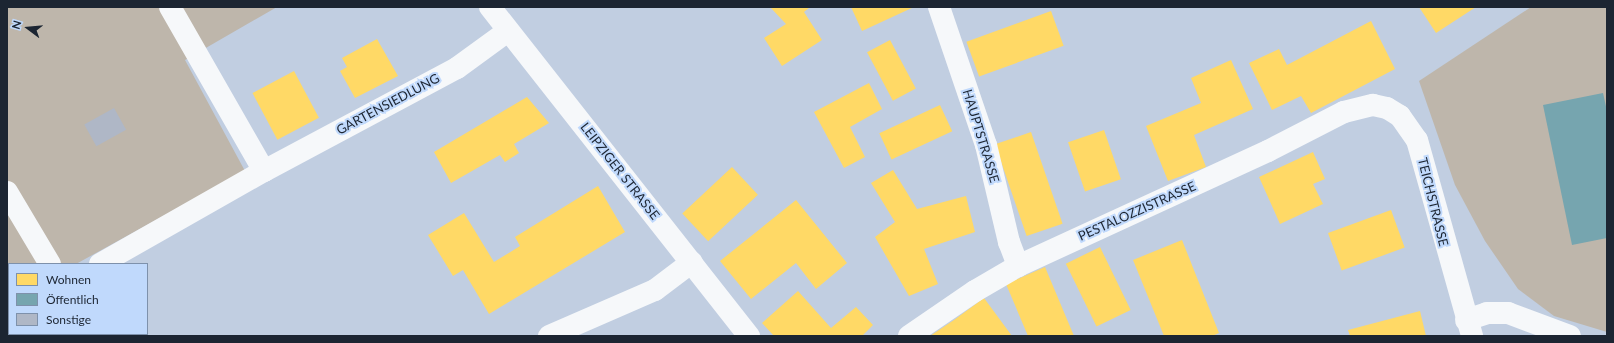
<!DOCTYPE html>
<meta charset="utf-8">
<style>
body{margin:0}
#map{position:relative;width:1614px;height:343px;overflow:hidden;background:#c1cee1;font-family:Lato,sans-serif}
div>[style]{position:absolute}
.green>*{inset:0;background:#beb6ab}
.homes>*{inset:0;background:#ffd966;transform-origin:0 0}
.public>*{inset:0;background:#76a5af}
.building>*{inset:0;background:#afb7c6;transform-origin:0 0}
.minor>*{height:22px;margin:-11px;padding:0 11px;transform-origin:11px;border-radius:11px;background:#f6f8fa}
.tertiary>*{height:22px;margin:-11px;padding:0 11px;transform-origin:11px;border-radius:11px;background:#f6f8fa}
span{translate:-50% -50%;white-space:nowrap;text-align:center;line-height:1.15;-webkit-text-stroke:4px #c0d9fc;paint-order:stroke}
.street-label{font-size:13px;color:#1c2532}
.frame{position:absolute;inset:0;border:8px solid #1c2532;pointer-events:none}
.legend{position:absolute;left:8px;top:263px;width:140px;height:72px;box-sizing:border-box;background:#c0d9fc;border:1px solid #7e91ab;margin:0;padding:5px 7px;list-style:none;font-size:12px;color:#1c2532}
.legend li{display:flex;align-items:center;gap:8px;height:20px}
.legend b{width:20px;border:1px solid #7e91ab}
.north{position:absolute;left:8px;top:8px;width:40px;height:40px;-webkit-text-stroke:3px #c0d9fc;paint-order:stroke;rotate:286deg;font-size:11px;font-weight:700;line-height:16px;text-align:center;color:#1c2532}
.north::after{content:'';display:block;margin:auto;width:14px;height:18px;background:#1c2532;clip-path:polygon(50% 0,100% 100%,50% 72%,0 100%)}
</style>
<div id="map">
<div class="green">
<i style="clip-path:polygon(7px 7px,277px 7px,185px 60px,245px 171px,76px 264px,9px 264px,7px 302px)"></i>
<i style="clip-path:polygon(1531px 7px,1607px 7px,1607px 332px,1554px 316px,1518px 289px,1485px 241px,1455px 185px,1419px 81px)"></i>
</div>
<div class="homes">
<i style="clip-path:polygon(770px 7px,810px 7px,804px 12px,822px 40px,782px 66px,764px 38px,786px 24px)"></i>
<i style="clip-path:polygon(851px 7px,914px 7px,862px 31px)"></i>
<i style="clip-path:polygon(1419px 7px,1476px 7px,1436px 33px)"></i>
<i style="left:1051px;top:11px;width:37px;height:90px;rotate:70deg"></i>
<i style="clip-path:polygon(1371px 21px,1395px 69px,1311px 113px,1301px 96px,1272px 110px,1249px 63px,1279px 49px,1287px 65px)"></i>
<i style="clip-path:polygon(377px 39px,398px 76px,355px 98px,340px 71px,347px 67px,342px 58px)"></i>
<i style="left:890px;top:40px;width:55px;height:26px;rotate:62deg"></i>
<i style="clip-path:polygon(1231px 60px,1253px 109px,1194px 135px,1206px 167px,1168px 181px,1146px 126px,1201px 103px,1191px 78px)"></i>
<i style="left:294px;top:71px;width:53px;height:47px;rotate:62deg"></i>
<i style="clip-path:polygon(869px 83px,882px 109px,850px 127px,865px 157px,844px 168px,814px 112px)"></i>
<i style="clip-path:polygon(527px 97px,549px 123px,514px 144px,519px 153px,505px 162px,500px 155px,451px 183px,434px 152px)"></i>
<i style="left:940px;top:105px;width:29px;height:67px;rotate:65deg"></i>
<i style="left:1104px;top:130px;width:52px;height:38px;rotate:71deg"></i>
<i style="left:1031px;top:132px;width:97px;height:38px;rotate:71deg"></i>
<i style="clip-path:polygon(1313px 152px,1325px 179px,1313px 184px,1323px 204px,1280px 224px,1259px 177px)"></i>
<i style="left:732px;top:167px;width:38px;height:68px;rotate:47deg"></i>
<i style="clip-path:polygon(893px 170px,917px 209px,966px 196px,975px 232px,924px 249px,938px 284px,909px 296px,875px 237px,895px 222px,871px 183px)"></i>
<i style="clip-path:polygon(598px 186px,625px 232px,489px 314px,463px 270px,453px 276px,428px 235px,464px 213px,494px 262px,520px 246px,515px 237px)"></i>
<i style="clip-path:polygon(796px 200px,847px 263px,816px 289px,796px 263px,751px 299px,720px 261px)"></i>
<i style="left:1391px;top:210px;width:40px;height:67px;rotate:70deg"></i>
<i style="clip-path:polygon(1182px 240px,1219px 333px,1212px 336px,1164px 336px,1133px 260px)"></i>
<i style="left:1100px;top:247px;width:70px;height:38px;rotate:64deg"></i>
<i style="clip-path:polygon(1045px 267px,1074px 336px,1028px 336px,1006px 284px)"></i>
<i style="clip-path:polygon(798px 291px,831px 328px,856px 307px,873px 325px,862px 336px,774px 336px,762px 323px)"></i>
<i style="clip-path:polygon(984px 298px,1012px 336px,930px 336px,954px 320px)"></i>
<i style="clip-path:polygon(1420px 311px,1426px 336px,1350px 336px,1348px 330px)"></i>
</div>
<div class="public">
<i style="clip-path:polygon(1603px 93px,1607px 111px,1607px 238px,1572px 245px,1543px 105px)"></i>
</div>
<div class="building">
<i style="left:114px;top:108px;width:25px;height:34px;rotate:61deg"></i>
</div>
<div class="minor">
<i style="left:170px;top:7px;width:189px;rotate:60.2deg"></i>
<i style="left:939px;top:7px;width:146px;rotate:71.2deg"></i>
<i style="left:986px;top:145px;width:100px;rotate:76.7deg"></i>
<i style="left:1009px;top:242px;width:26px;rotate:69deg"></i>
<i style="left:7px;top:192px;width:84px;rotate:59.2deg"></i>
<i style="left:100px;top:264px;width:189px;rotate:-29.6deg"></i>
<i style="left:264px;top:171px;width:219px;rotate:-28.1deg"></i>
<i style="left:457px;top:68px;width:63px;rotate:-36deg"></i>
<i style="left:7px;top:316px;width:2px;rotate:-27deg"></i>
<i style="left:1466px;top:320px;width:22px;rotate:-18deg"></i>
<i style="left:1487px;top:313px;width:21px"></i>
<i style="left:1508px;top:313px;width:66px;rotate:20.4deg"></i>
<i style="left:549px;top:336px;width:116px;rotate:-23.5deg"></i>
<i style="left:655px;top:290px;width:46px;rotate:-37.1deg"></i>
<i style="left:909px;top:336px;width:80px;rotate:-34.3deg"></i>
<i style="left:975px;top:291px;width:50px;rotate:-30.2deg"></i>
<i style="left:1018px;top:266px;width:275px;rotate:-24.7deg"></i>
<i style="left:1268px;top:151px;width:85px;rotate:-27.2deg"></i>
<i style="left:1344px;top:112px;width:30px;rotate:-14deg"></i>
<i style="left:1373px;top:105px;width:14px;rotate:12deg"></i>
<i style="left:1387px;top:108px;width:15px;rotate:32deg"></i>
<i style="left:1400px;top:116px;width:29px;rotate:55deg"></i>
<i style="left:1417px;top:140px;width:204px;rotate:74.3deg"></i>
</div>
<div class="tertiary">
<i style="left:490px;top:7px;width:419px;rotate:51.8deg"></i>
</div>
<div class="street-label">
<span style="left:388px;top:104px;rotate:-28deg">GARTENSIEDLUNG</span>
<span style="left:981px;top:136px;rotate:73deg">HAUPTSTRASSE</span>
<span style="left:620px;top:171px;rotate:52deg">LEIPZIGER STRASSE</span>
<span style="left:1433px;top:202px;rotate:76deg">TEICHSTRASSE</span>
<span style="left:1137px;top:211px;rotate:-24deg">PESTALOZZISTRASSE</span>
</div>
<div class="frame"></div>
<ul class="legend">
<li><b style="height:11px;background:#ffd966"></b>Wohnen</li>
<li><b style="height:11px;background:#76a5af"></b>Öffentlich</li>
<li><b style="height:11px;background:#afb7c6"></b>Sonstige</li>
</ul>
<div class="north">N</div>
</div>
